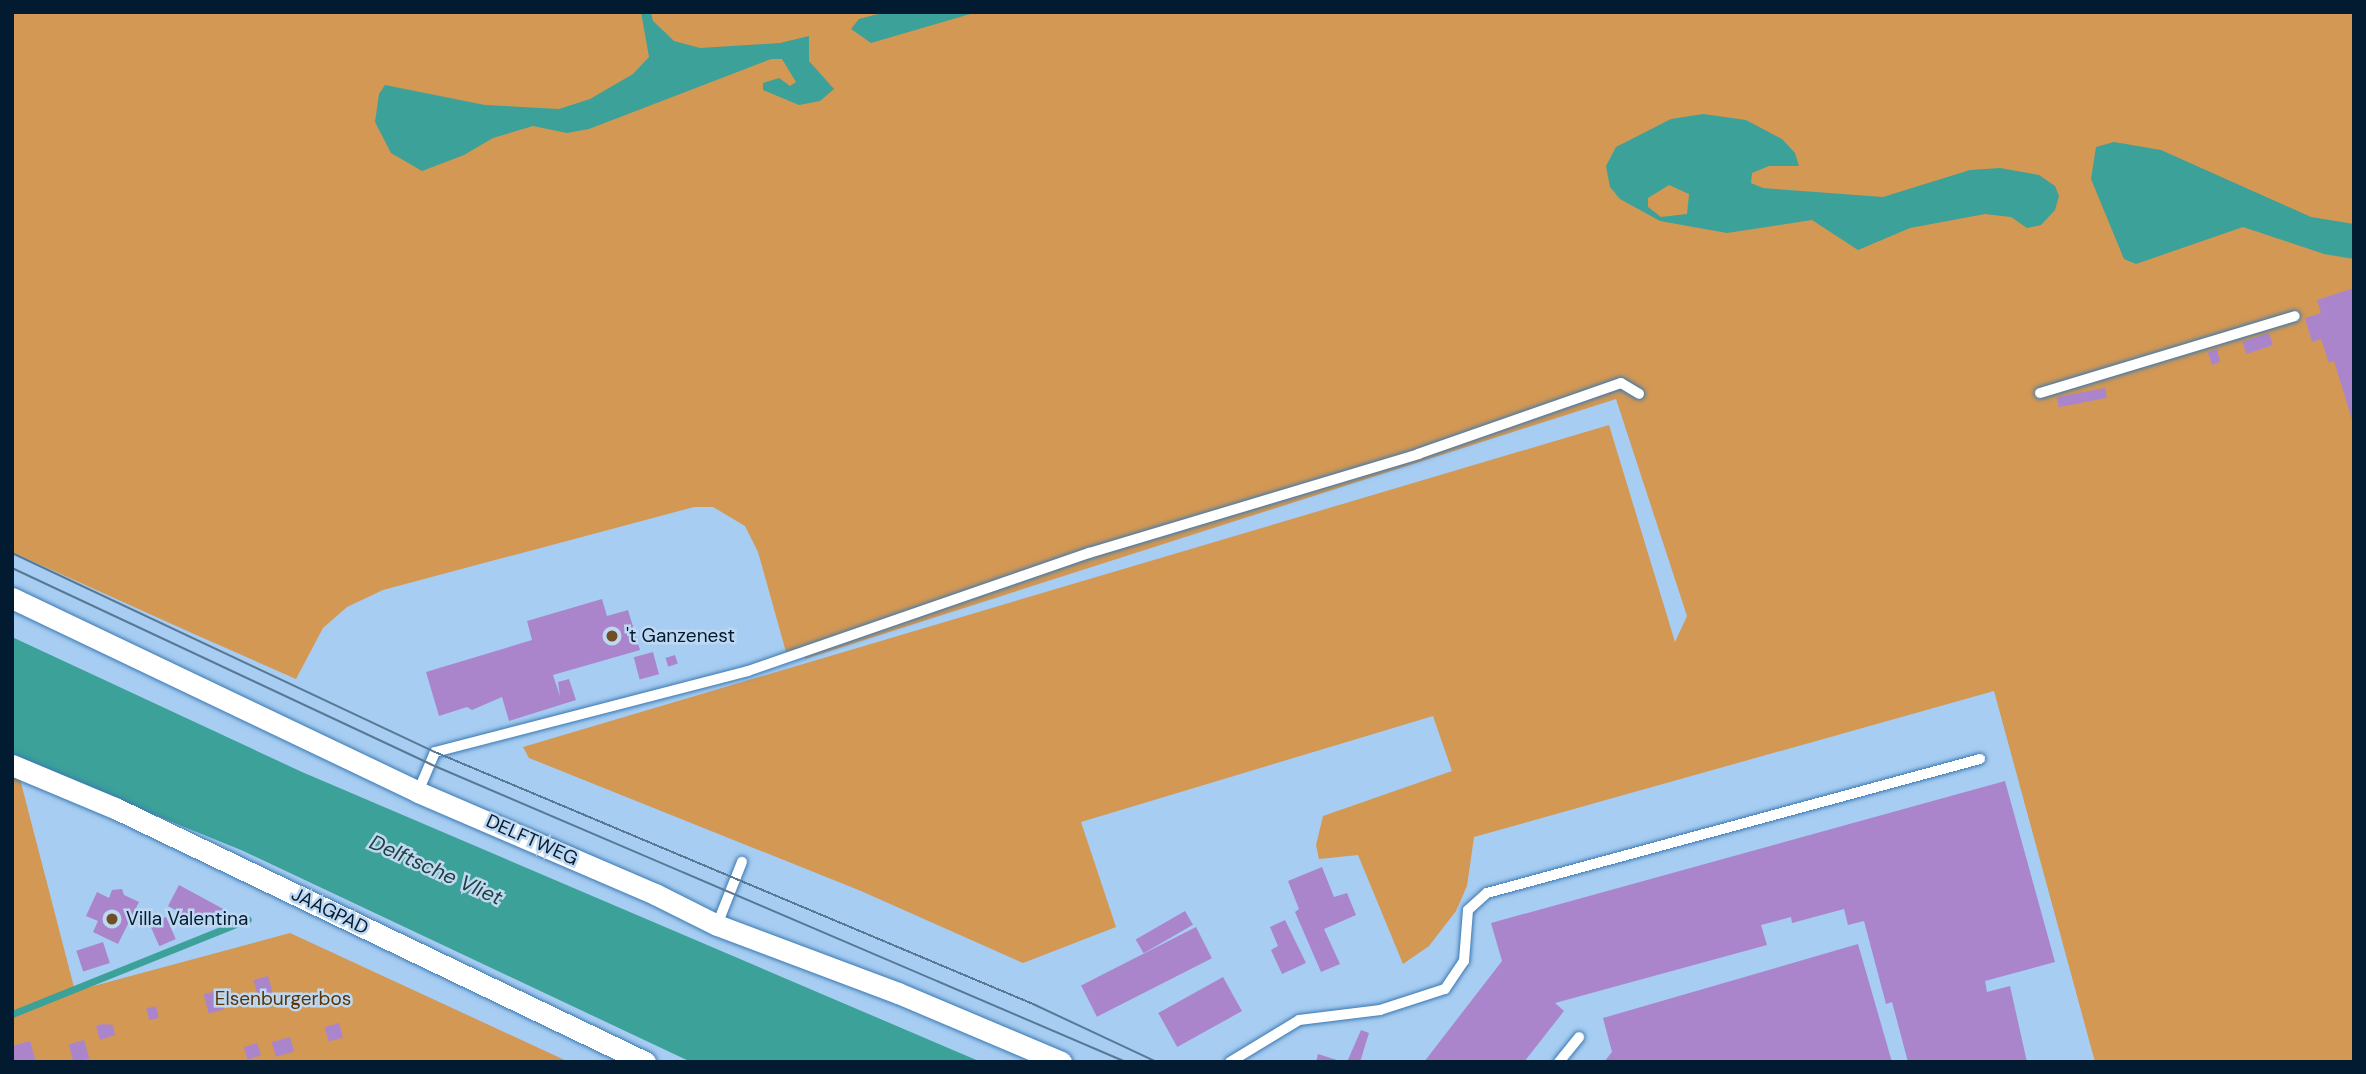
<!DOCTYPE html>
<style>
body{margin:0}
#map{position:relative;width:2366px;height:1074px;overflow:hidden;background:#a7cdf2;font-family:"DM Sans",sans-serif}
div>[style]{position:absolute}
.green>*{inset:0;background:#d39854}
.water>*{inset:0;background:#3ba199}
.stream>*{height:7px;margin:-3.5px;padding:0 3.5px;transform-origin:3.5px;border-radius:3.5px;background:#3ba199}
.building>*{inset:0;background:#ab85cc;transform-origin:0 0}
.roads{filter:drop-shadow(0 0 2px #3a78b1) drop-shadow(0 0 2px #3a78b1)}
.lane>*{height:10px;margin:-5px;padding:0 5px;transform-origin:5px;border-radius:5px;background:#fff}
.street>*{height:21px;margin:-10.5px;padding:0 10.5px;transform-origin:10.5px;border-radius:10.5px;background:#fff}
.tram>*{height:2px;margin:-1px;padding:0 1px;transform-origin:1px;border-radius:1px;background:#587896}
.dots>*{width:19px;height:19px;translate:-50% -50%;box-sizing:border-box;border:4px solid #bfd8f1;border-radius:50%}
span{translate:-50% -50%;white-space:nowrap;text-align:center;line-height:1.15;-webkit-text-stroke:5px #bfd8f1;paint-order:stroke}
.poi-label{font-size:19px;color:#021b31}
.left{translate:0 -50%;text-align:left}
.street-label{font-size:19px;color:#021b31}
.park-label{font-size:19px;color:#573507}
.water-label{font-size:21px;color:#21403d;font-style:italic}
.frame{position:absolute;inset:0;border:14px solid #021b31;pointer-events:none}
</style>
<div id="map">
<div class="green">
<i style="clip-path:polygon(12px 12px,2354px 12px,2354px 1062px,2095px 1062px,1994px 691px,1474px 837px,1467px 886px,1456px 911px,1429px 946px,1403px 964px,1358px 855px,1319px 859px,1316px 845px,1323px 816px,1452px 771px,1433px 716px,1081px 822px,1116px 927px,1023px 963px,861px 891px,529px 758px,523px 747px,1609px 425px,1675px 642px,1687px 616px,1616px 399px,805px 659px,800px 648px,786px 652px,758px 552px,745px 526px,713px 507px,694px 507px,383px 590px,347px 607px,323px 628px,296px 679px,194px 634px,12px 552px)"></i>
<i style="clip-path:polygon(12px 778px,20px 779px,75px 991px,290px 933px,569px 1062px,12px 1062px)"></i>
</div>
<div class="water">
<i style="clip-path:polygon(641px 12px,651px 12px,653px 21px,674px 41px,700px 48px,780px 43px,809px 36px,809px 61px,834px 89px,820px 101px,799px 105px,763px 90px,763px 83px,779px 78px,790px 86px,796px 82px,782px 59px,771px 59px,589px 129px,567px 133px,533px 126px,493px 138px,464px 155px,422px 171px,391px 153px,375px 122px,379px 94px,385px 85px,485px 105px,559px 109px,590px 99px,633px 74px,649px 57px)"></i>
<i style="clip-path:polygon(886px 12px,977px 12px,871px 43px,851px 29px,859px 19px)"></i>
<i style="clip-path:polygon(evenodd,1703px 114px,1746px 120px,1782px 139px,1795px 153px,1799px 166px,1769px 166px,1752px 173px,1751px 183px,1763px 188px,1883px 197px,1970px 170px,2000px 168px,2039px 175px,2055px 186px,2059px 196px,2055px 210px,2041px 225px,2027px 228px,2011px 217px,1985px 214px,1910px 228px,1858px 250px,1812px 220px,1727px 233px,1660px 221px,1620px 199px,1610px 187px,1606px 166px,1616px 147px,1671px 119px,1703px 114px,1669px 185px,1689px 194px,1687px 214px,1661px 217px,1648px 207px,1648px 198px,1669px 185px)"></i>
<i style="clip-path:polygon(2114px 142px,2161px 150px,2311px 217px,2354px 224px,2354px 259px,2324px 254px,2243px 227px,2136px 264px,2124px 259px,2091px 179px,2096px 147px)"></i>
<i style="clip-path:polygon(12px 637px,302px 772px,981px 1062px,691px 1062px,241px 850px,12px 757px)"></i>
</div>
<div class="stream">
<i style="left:12px;top:1014px;width:254px;rotate:-21.9deg"></i>
</div>
<div class="building">
<i style="clip-path:polygon(2354px 288px,2354px 422px,2353px 423px,2334px 361px,2329px 363px,2321px 339px,2312px 342px,2305px 318px,2321px 313px,2317px 300px)"></i>
<i style="left:2269px;top:333px;width:13px;height:28px;rotate:72deg"></i>
<i style="clip-path:polygon(2217px 349px,2220px 362px,2212px 365px,2208px 352px)"></i>
<i style="left:2105px;top:388px;width:10px;height:49px;rotate:79deg"></i>
<i style="clip-path:polygon(602px 599px,607px 616px,628px 610px,640px 650px,553px 675px,560px 696px,558px 682px,569px 679px,576px 700px,509px 721px,502px 697px,472px 710px,467px 707px,439px 716px,426px 672px,532px 640px,527px 621px)"></i>
<i style="left:653px;top:652px;width:23px;height:20px;rotate:75deg"></i>
<i style="left:675px;top:655px;width:9px;height:10px;rotate:72deg"></i>
<i style="clip-path:polygon(2005px 781px,2055px 962px,1985px 981px,1987px 992px,2010px 986px,2027px 1062px,1908px 1062px,1892px 1002px,1886px 1004px,1864px 921px,1848px 925px,1844px 909px,1792px 923px,1791px 917px,1761px 925px,1767px 945px,1555px 1003px,1564px 1011px,1524px 1062px,1424px 1062px,1502px 961px,1491px 923px)"></i>
<i style="clip-path:polygon(1322px 867px,1334px 897px,1347px 893px,1356px 915px,1324px 929px,1340px 964px,1321px 972px,1295px 912px,1299px 909px,1288px 881px)"></i>
<i style="clip-path:polygon(179px 885px,227px 911px,222px 921px,208px 927px,168px 906px)"></i>
<i style="clip-path:polygon(122px 889px,124px 895px,139px 902px,118px 944px,93px 932px,98px 921px,86px 916px,97px 892px,109px 898px,112px 890px)"></i>
<i style="left:1185px;top:911px;width:16px;height:57px;rotate:60deg"></i>
<i style="left:166px;top:917px;width:24px;height:18px;rotate:66deg"></i>
<i style="clip-path:polygon(1285px 920px,1306px 963px,1282px 974px,1271px 950px,1278px 946px,1270px 927px)"></i>
<i style="left:1196px;top:927px;width:35px;height:129px;rotate:63deg"></i>
<i style="left:103px;top:942px;width:22px;height:28px;rotate:72deg"></i>
<i style="clip-path:polygon(1858px 944px,1892px 1062px,1604px 1062px,1612px 1052px,1603px 1018px)"></i>
<i style="left:268px;top:976px;width:19px;height:15px;rotate:74deg"></i>
<i style="left:1223px;top:977px;width:39px;height:74px;rotate:61deg"></i>
<i style="left:219px;top:990px;width:20px;height:16px;rotate:75deg"></i>
<i style="left:156px;top:1006px;width:12px;height:10px;rotate:76deg"></i>
<i style="left:339px;top:1023px;width:15px;height:15px;rotate:74deg"></i>
<i style="clip-path:polygon(103px 1024px,113px 1025px,115px 1035px,100px 1040px,96px 1026px)"></i>
<i style="clip-path:polygon(1361px 1030px,1369px 1033px,1360px 1062px,1347px 1062px)"></i>
<i style="left:290px;top:1037px;width:15px;height:19px;rotate:74deg"></i>
<i style="left:84px;top:1040px;width:19px;height:16px;rotate:74deg"></i>
<i style="clip-path:polygon(30px 1041px,36px 1062px,12px 1062px,12px 1046px)"></i>
<i style="left:257px;top:1043px;width:13px;height:14px;rotate:72deg"></i>
<i style="clip-path:polygon(1318px 1054px,1340px 1061px,1340px 1062px,1316px 1062px)"></i>
</div>
<div class="roads">
<div class="lane">
<i style="left:2040px;top:393px;width:266px;rotate:-16.8deg"></i>
<i style="left:418px;top:792px;width:43px;rotate:-67deg"></i>
<i style="left:435px;top:752px;width:323px;rotate:-14.5deg"></i>
<i style="left:748px;top:671px;width:361px;rotate:-19.1deg"></i>
<i style="left:1089px;top:553px;width:344px;rotate:-16.7deg"></i>
<i style="left:1418px;top:454px;width:215px;rotate:-19.3deg"></i>
<i style="left:1621px;top:383px;width:21px;rotate:31deg"></i>
<i style="left:717px;top:925px;width:68px;rotate:-68.4deg"></i>
<i style="left:1230px;top:1062px;width:81px;rotate:-31.3deg"></i>
<i style="left:1299px;top:1020px;width:82px;rotate:-7deg"></i>
<i style="left:1380px;top:1010px;width:68px;rotate:-17.9deg"></i>
<i style="left:1445px;top:989px;width:34px;rotate:-56deg"></i>
<i style="left:1464px;top:961px;width:51px;rotate:-85.5deg"></i>
<i style="left:1468px;top:910px;width:25px;rotate:-42deg"></i>
<i style="left:1487px;top:893px;width:511px;rotate:-15.21deg"></i>
<i style="left:1559px;top:1062px;width:32px;rotate:-51deg"></i>
</div>
<div class="street">
<i style="left:12px;top:598px;width:450px;rotate:25.5deg"></i>
<i style="left:418px;top:792px;width:258px;rotate:23.3deg"></i>
<i style="left:655px;top:894px;width:69px;rotate:26.6deg"></i>
<i style="left:717px;top:925px;width:193px;rotate:20.6deg"></i>
<i style="left:898px;top:993px;width:177px;rotate:22.9deg"></i>
<i style="left:12px;top:765px;width:112px;rotate:22.7deg"></i>
<i style="left:115px;top:808px;width:588px;rotate:25.61deg"></i>
</div>
</div>
<div class="tram">
<i style="left:12px;top:553px;width:467px;rotate:25.2deg"></i>
<i style="left:435px;top:752px;width:649px;rotate:22.85deg"></i>
<i style="left:1033px;top:1004px;width:137px;rotate:25.1deg"></i>
<i style="left:12px;top:568px;width:462px;rotate:25.1deg"></i>
<i style="left:430px;top:764px;width:757px;rotate:23.18deg"></i>
</div>
<div class="dots">
<i style="left:612px;top:636px;background:#704e26"></i>
<i style="left:112px;top:919px;background:#704e26"></i>
</div>
<div class="poi-label">
<span class="left" style="left:626px;top:636px">'t Ganzenest</span>
<span class="left" style="left:126px;top:919px">Villa Valentina</span>
</div>
<div class="street-label">
<span style="left:532px;top:840px;rotate:24deg">DELFTWEG</span>
<span style="left:330px;top:911px;rotate:26deg">JAAGPAD</span>
</div>
<div class="park-label">
<span style="left:283px;top:999px">Elsenburgerbos</span>
</div>
<div class="water-label">
<span style="left:436px;top:870px;rotate:24deg">Delftsche Vliet</span>
</div>
<div class="frame"></div>
</div>
